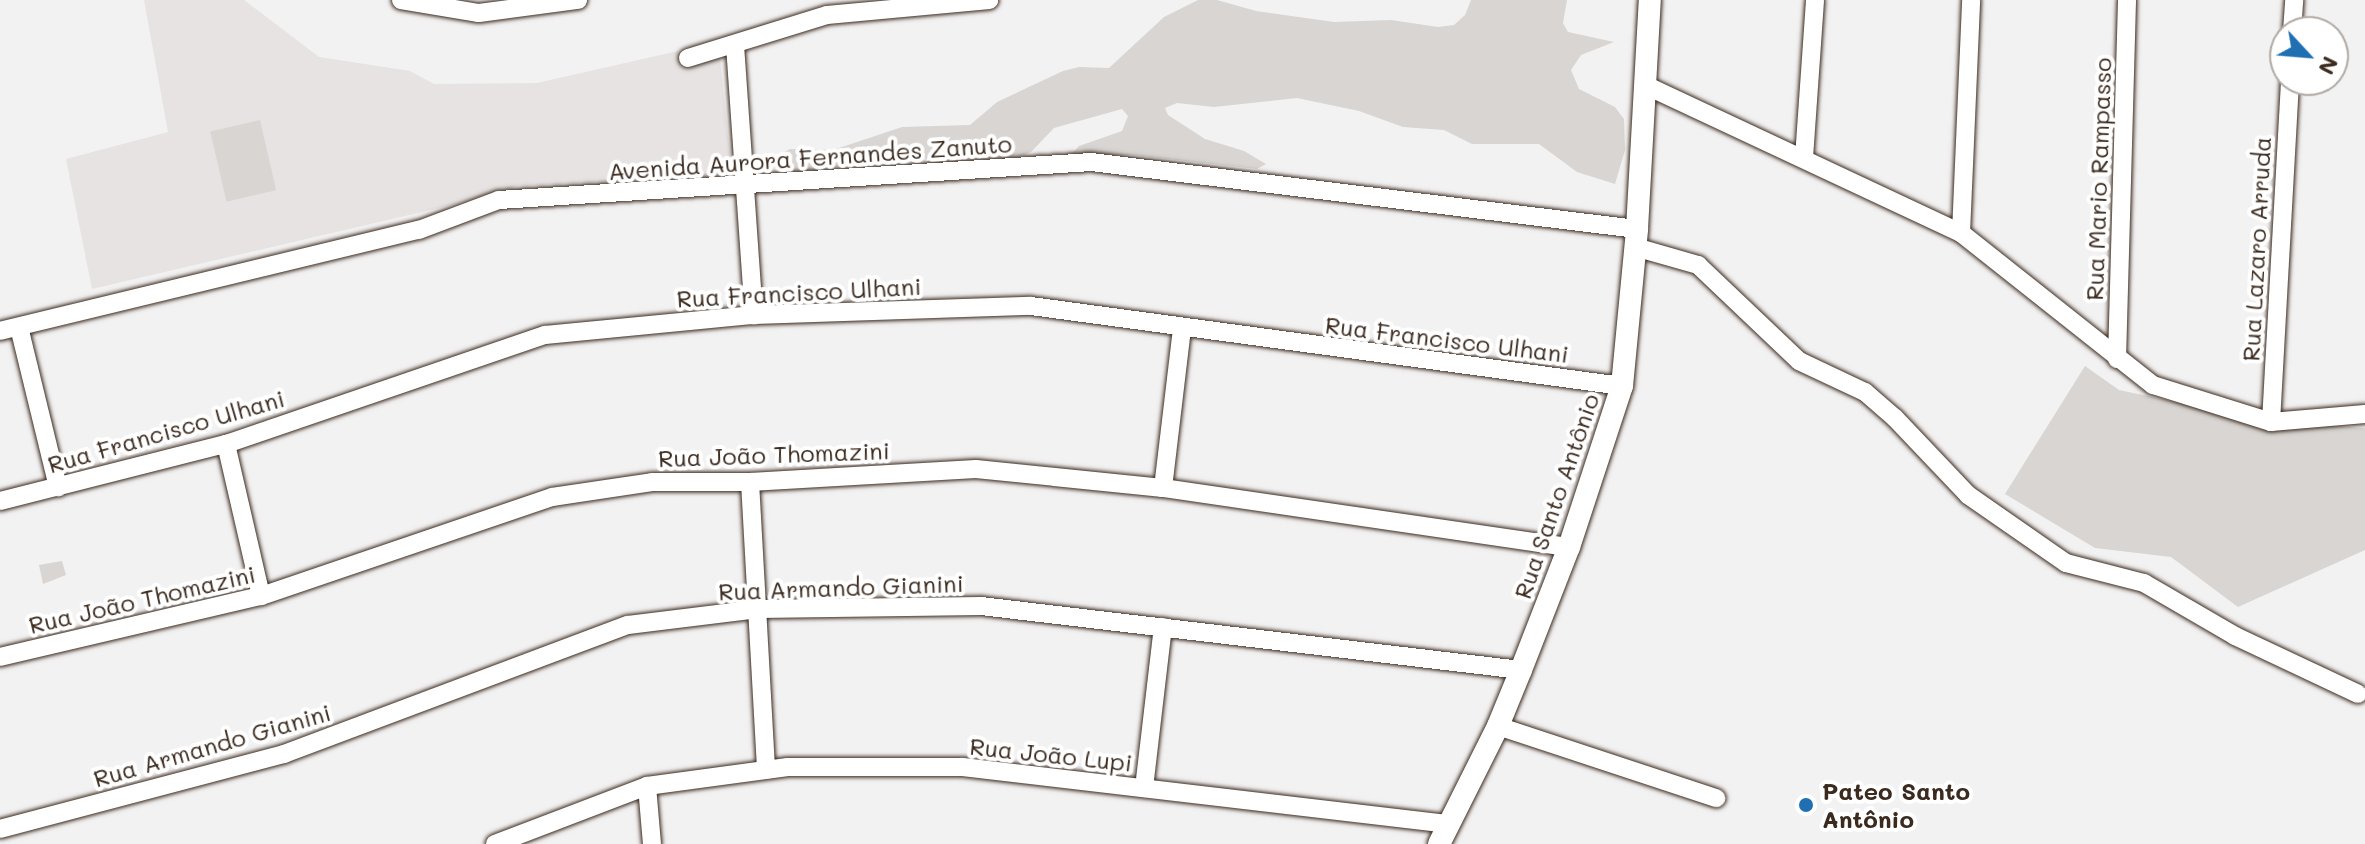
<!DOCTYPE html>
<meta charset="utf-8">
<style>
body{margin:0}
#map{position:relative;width:2365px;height:844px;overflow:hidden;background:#f3f2f2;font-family:Mali,sans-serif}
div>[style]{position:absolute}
.built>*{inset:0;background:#e6e3e2}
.green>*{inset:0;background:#d8d5d2;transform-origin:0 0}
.roads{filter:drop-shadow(0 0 2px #3b2a1e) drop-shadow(0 0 2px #3b2a1e)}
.minor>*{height:18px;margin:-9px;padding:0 9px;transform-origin:9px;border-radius:9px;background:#fff}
.major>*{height:22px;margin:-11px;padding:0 11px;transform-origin:11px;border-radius:11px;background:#fff}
.dots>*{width:22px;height:22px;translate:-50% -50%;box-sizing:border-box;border:4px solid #fff;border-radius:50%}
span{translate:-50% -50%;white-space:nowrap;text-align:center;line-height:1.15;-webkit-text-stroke:8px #fff;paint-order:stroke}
.street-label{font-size:24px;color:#3b2a1e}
.poi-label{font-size:24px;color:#3b2a1e;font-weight:700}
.left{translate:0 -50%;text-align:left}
.north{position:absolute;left:2269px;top:16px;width:80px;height:80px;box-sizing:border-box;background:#fff;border:2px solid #b1aaa5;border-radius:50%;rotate:116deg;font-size:22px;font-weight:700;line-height:32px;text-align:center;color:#3b2a1e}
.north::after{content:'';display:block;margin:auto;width:28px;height:36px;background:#1f6fb2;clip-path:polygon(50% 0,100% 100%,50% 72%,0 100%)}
</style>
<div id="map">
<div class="built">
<i style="clip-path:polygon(144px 0,244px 0,319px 57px,410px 71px,434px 84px,537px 83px,678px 51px,682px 67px,720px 58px,732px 175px,516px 186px,452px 205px,92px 289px,66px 159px,168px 132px)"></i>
</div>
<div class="green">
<i style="clip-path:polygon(1198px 0,1217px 0,1256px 11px,1334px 22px,1391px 20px,1438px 27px,1454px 25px,1465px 15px,1471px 0,1567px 0,1563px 23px,1568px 32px,1614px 42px,1581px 55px,1571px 70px,1579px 89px,1615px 107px,1624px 119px,1625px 150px,1615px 184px,1577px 172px,1539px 144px,1472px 144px,1444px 130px,1403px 127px,1359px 111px,1297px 98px,1214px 107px,1177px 103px,1165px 108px,1168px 115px,1205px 139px,1244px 151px,1266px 164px,1257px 169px,1133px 155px,1070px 156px,1079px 146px,1122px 131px,1128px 116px,1122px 109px,1054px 128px,1031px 152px,1010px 160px,979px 159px,935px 168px,918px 151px,908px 147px,816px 172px,782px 172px,772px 166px,776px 157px,790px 149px,833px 150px,902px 127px,970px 125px,997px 102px,1063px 71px,1079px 67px,1109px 68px,1164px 17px)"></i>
<i style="left:260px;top:120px;width:72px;height:51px;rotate:77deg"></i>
<i style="clip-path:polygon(2085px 366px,2119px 390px,2271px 422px,2365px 428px,2365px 550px,2238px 607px,2171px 557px,2095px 548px,2005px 494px)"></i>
<i style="clip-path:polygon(62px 561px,66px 575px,43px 584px,39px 565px)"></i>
</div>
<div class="roads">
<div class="minor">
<i style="left:401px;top:0;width:79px;rotate:9.5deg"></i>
<i style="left:479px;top:13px;width:100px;rotate:-7.5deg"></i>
<i style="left:2292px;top:32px;width:32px;rotate:-86deg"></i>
<i style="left:735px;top:45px;width:271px;rotate:86deg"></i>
<i style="left:688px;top:58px;width:145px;rotate:-17.2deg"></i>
<i style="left:827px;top:15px;width:163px;rotate:-5.3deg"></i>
<i style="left:1645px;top:85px;width:349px;rotate:25.1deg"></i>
<i style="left:1961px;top:233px;width:245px;rotate:38.4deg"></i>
<i style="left:2153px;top:385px;width:124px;rotate:17.4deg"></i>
<i style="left:2271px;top:422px;width:94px;rotate:-4.9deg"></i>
<i style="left:1804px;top:158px;width:158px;rotate:-86deg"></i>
<i style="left:1961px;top:233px;width:233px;rotate:-87.5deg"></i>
<i style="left:1635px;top:247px;width:66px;rotate:15.9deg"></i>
<i style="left:1698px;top:265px;width:139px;rotate:43.5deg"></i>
<i style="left:1799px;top:361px;width:73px;rotate:25.2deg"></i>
<i style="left:1865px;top:392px;width:40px;rotate:41deg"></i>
<i style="left:1895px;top:418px;width:106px;rotate:46.5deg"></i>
<i style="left:1968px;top:495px;width:119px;rotate:34.8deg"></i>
<i style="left:2066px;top:563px;width:81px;rotate:14.4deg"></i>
<i style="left:2144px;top:583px;width:105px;rotate:30.2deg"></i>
<i style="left:2235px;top:636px;width:136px;rotate:25.2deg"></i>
<i style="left:19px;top:327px;width:165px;rotate:76.3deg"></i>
<i style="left:0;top:331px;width:431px;rotate:-13.6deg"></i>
<i style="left:419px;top:230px;width:85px;rotate:-20.6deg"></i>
<i style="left:499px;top:200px;width:593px;rotate:-3.67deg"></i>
<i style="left:1091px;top:162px;width:550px;rotate:7deg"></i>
<i style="left:2117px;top:359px;width:359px;rotate:-88.4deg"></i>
<i style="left:2271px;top:422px;width:343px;rotate:-86.8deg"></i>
<i style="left:226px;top:444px;width:156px;rotate:77deg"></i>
<i style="left:750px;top:482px;width:288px;rotate:86.8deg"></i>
<i style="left:1163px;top:488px;width:160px;rotate:-83.2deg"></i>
<i style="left:0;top:501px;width:233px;rotate:-14.2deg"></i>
<i style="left:226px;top:444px;width:337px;rotate:-18.9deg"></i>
<i style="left:545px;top:335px;width:210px;rotate:-5.5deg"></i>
<i style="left:754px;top:315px;width:277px;rotate:-1.9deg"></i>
<i style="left:1031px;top:306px;width:596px;rotate:7.71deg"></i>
<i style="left:0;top:657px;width:268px;rotate:-13.2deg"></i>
<i style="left:261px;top:596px;width:307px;rotate:-18.8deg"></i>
<i style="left:552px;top:497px;width:101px;rotate:-8.5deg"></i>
<i style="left:652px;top:482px;width:98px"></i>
<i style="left:750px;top:482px;width:226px;rotate:-3.3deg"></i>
<i style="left:976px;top:469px;width:188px;rotate:5.8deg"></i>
<i style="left:1163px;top:488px;width:410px;rotate:8.3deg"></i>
<i style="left:1498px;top:726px;width:230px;rotate:18.3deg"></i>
<i style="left:647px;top:786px;width:58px;rotate:85.1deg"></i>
<i style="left:1144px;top:788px;width:162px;rotate:-83.3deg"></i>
<i style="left:0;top:829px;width:294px;rotate:-14.8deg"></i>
<i style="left:284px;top:754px;width:367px;rotate:-20.6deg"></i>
<i style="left:628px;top:625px;width:131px;rotate:-7deg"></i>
<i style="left:758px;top:609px;width:223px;rotate:-0.8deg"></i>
<i style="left:981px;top:606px;width:544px;rotate:6.76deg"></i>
<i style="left:495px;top:844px;width:163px;rotate:-20.9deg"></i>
<i style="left:647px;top:786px;width:142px;rotate:-7.7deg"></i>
<i style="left:788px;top:767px;width:175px"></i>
<i style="left:963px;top:767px;width:489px;rotate:6.7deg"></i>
</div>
<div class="major">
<i style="left:1439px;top:844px;width:132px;rotate:-63.4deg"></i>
<i style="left:1498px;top:726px;width:61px;rotate:-67.7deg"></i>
<i style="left:1521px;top:670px;width:132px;rotate:-68.7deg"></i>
<i style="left:1569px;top:547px;width:169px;rotate:-71.8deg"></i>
<i style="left:1622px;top:386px;width:158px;rotate:-84.5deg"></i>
<i style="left:1637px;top:229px;width:229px;rotate:-86.8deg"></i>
</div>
</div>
<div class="dots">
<i style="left:1806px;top:805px;background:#1f6fb2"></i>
</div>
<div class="street-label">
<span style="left:810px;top:157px;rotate:-4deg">Avenida Aurora Fernandes Zanuto</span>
<span style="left:2098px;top:179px;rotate:-88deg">Rua Mario Rampasso</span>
<span style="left:2256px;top:249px;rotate:-87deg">Rua Lazaro Arruda</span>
<span style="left:799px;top:292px;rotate:-3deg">Rua Francisco Ulhani</span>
<span style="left:1447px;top:339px;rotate:7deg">Rua Francisco Ulhani</span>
<span style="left:166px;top:431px;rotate:-16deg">Rua Francisco Ulhani</span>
<span style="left:774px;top:454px;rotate:-2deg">Rua João Thomazini</span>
<span style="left:1556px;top:496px;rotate:-71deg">Rua Santo Antônio</span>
<span style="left:841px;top:587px;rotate:-2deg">Rua Armando Gianini</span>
<span style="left:142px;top:599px;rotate:-13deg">Rua João Thomazini</span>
<span style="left:212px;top:745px;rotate:-16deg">Rua Armando Gianini</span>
<span style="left:1051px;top:754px;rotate:6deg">Rua João Lupi</span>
</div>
<div class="poi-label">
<span class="left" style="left:1822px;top:805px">Pateo Santo<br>Antônio</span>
</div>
<div class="north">N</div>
</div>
